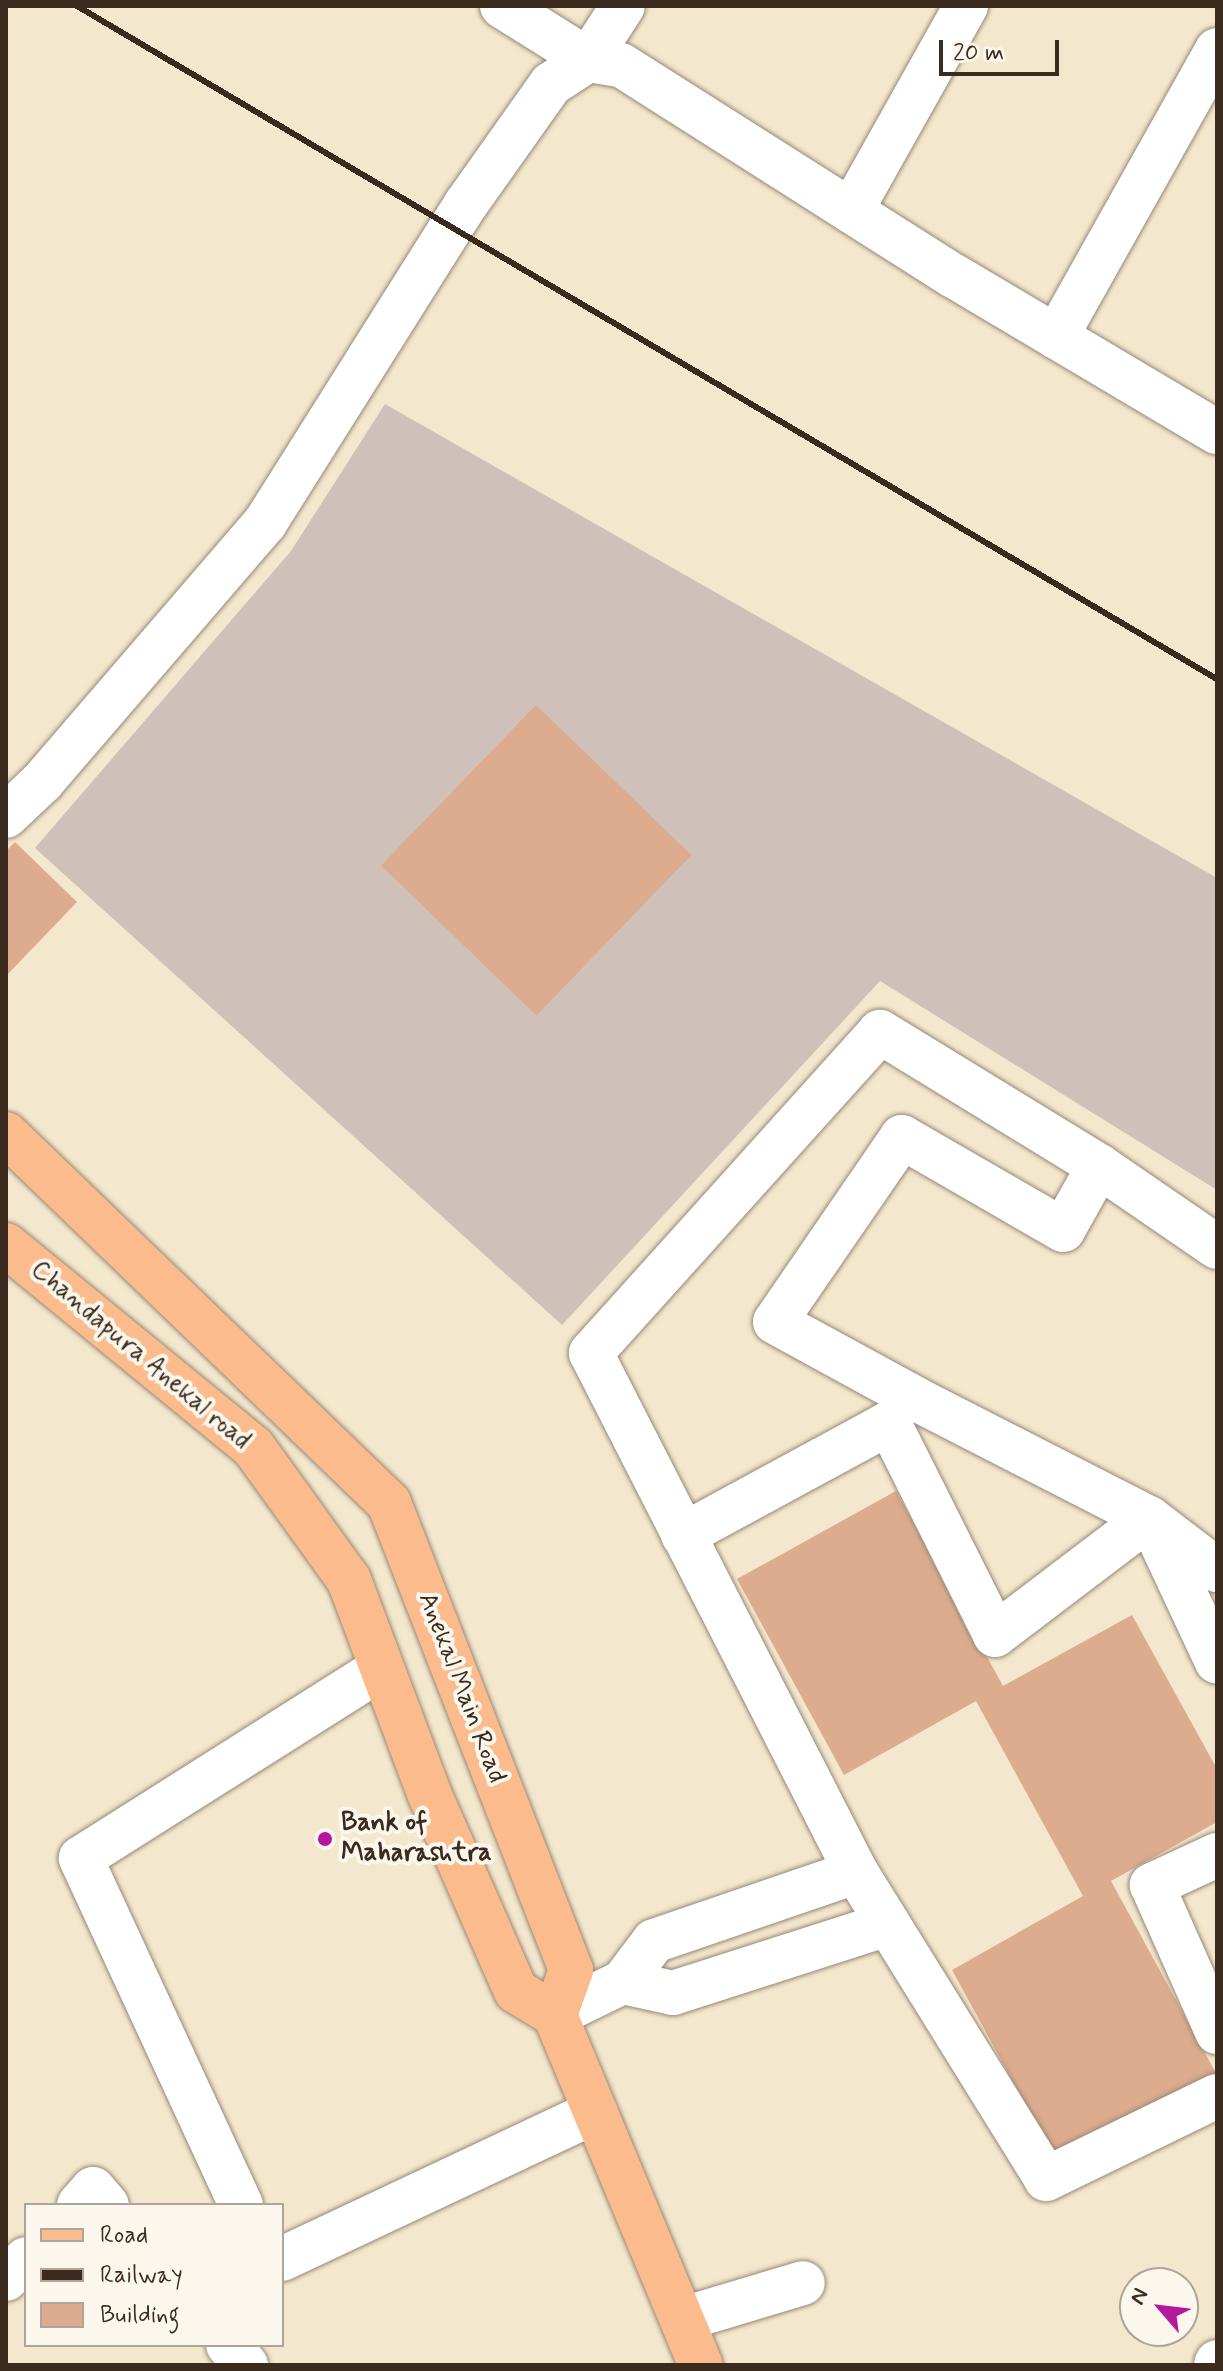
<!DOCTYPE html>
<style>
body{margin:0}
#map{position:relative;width:1223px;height:2371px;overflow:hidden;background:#f3e7cd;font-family:Mynerve,sans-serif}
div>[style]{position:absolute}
.industrial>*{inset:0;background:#cfc0ba}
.building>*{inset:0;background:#ddab8e;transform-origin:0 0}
.roads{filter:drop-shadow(0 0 2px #978876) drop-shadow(0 0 2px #978876)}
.minor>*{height:44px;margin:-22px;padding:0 22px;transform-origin:22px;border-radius:22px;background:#fff}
.major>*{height:44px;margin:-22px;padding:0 22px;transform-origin:22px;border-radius:22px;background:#fbbb8c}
.rail>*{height:6px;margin:-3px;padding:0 3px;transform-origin:3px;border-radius:3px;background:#3b2a1e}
.dots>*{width:22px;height:22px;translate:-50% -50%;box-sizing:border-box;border:4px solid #fbf7ec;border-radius:50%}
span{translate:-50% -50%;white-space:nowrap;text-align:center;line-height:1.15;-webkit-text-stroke:8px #fbf7ec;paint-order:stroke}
.street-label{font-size:26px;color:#3b2a1e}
.poi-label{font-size:26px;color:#3b2a1e;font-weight:700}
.left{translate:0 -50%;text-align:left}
.frame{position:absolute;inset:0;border:8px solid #3b2a1e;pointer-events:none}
.legend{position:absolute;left:24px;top:2203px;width:260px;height:144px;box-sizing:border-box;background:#fbf7ec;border:2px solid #aea59a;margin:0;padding:10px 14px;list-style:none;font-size:24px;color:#3b2a1e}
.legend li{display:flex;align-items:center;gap:16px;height:40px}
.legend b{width:40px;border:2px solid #aea59a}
.north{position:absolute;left:1119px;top:2267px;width:80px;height:80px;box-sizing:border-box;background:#fbf7ec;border:2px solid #aea59a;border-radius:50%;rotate:298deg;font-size:22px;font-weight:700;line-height:32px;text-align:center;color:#3b2a1e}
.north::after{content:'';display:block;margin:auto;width:28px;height:36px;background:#b5179e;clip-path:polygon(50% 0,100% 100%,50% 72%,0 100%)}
.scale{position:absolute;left:939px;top:40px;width:120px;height:36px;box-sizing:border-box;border:4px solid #3b2a1e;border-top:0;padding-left:10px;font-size:24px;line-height:28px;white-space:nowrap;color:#3b2a1e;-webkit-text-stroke:6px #fbf7ec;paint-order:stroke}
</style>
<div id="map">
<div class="industrial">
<i style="clip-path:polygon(385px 404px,1217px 878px,1217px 1190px,880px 981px,562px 1325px,35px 848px,291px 551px)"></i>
</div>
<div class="building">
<i style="left:536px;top:705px;width:216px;height:223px;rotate:44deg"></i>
<i style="clip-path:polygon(15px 842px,77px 902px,6px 976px,6px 851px)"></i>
<i style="clip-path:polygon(896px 1491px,1003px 1686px,1132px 1615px,1217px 1769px,1217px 1822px,1111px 1881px,1217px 2075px,1059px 2166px,952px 1970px,1083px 1896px,976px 1701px,844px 1775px,737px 1579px)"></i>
</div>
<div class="roads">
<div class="minor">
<i style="left:502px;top:6px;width:102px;rotate:32.1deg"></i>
<i style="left:588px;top:60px;width:33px;rotate:9deg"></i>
<i style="left:621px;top:65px;width:394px;rotate:32.4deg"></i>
<i style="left:954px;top:276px;width:306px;rotate:30.7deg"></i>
<i style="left:851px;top:211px;width:235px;rotate:-60.7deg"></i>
<i style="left:1056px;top:337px;width:329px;rotate:-60.7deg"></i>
<i style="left:6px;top:816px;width:50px;rotate:-43.4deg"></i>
<i style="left:42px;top:782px;width:342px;rotate:-49.3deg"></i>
<i style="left:265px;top:523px;width:377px;rotate:-57.8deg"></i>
<i style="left:466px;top:204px;width:147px;rotate:-54.7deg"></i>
<i style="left:551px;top:84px;width:44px;rotate:-33deg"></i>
<i style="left:588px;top:60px;width:64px;rotate:-57.1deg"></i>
<i style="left:1099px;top:1166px;width:73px;rotate:119.4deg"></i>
<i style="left:1063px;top:1230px;width:186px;rotate:-150deg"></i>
<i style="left:902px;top:1137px;width:224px;rotate:124.5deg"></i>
<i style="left:775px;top:1322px;width:161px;rotate:28.6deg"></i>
<i style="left:916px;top:1399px;width:262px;rotate:27.1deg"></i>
<i style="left:1149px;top:1518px;width:86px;rotate:37.4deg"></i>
<i style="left:1217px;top:1247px;width:143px;rotate:-145.5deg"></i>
<i style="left:1099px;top:1166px;width:257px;rotate:-148.5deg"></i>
<i style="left:880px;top:1032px;width:432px;rotate:132deg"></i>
<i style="left:591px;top:1353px;width:583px;rotate:62.95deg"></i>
<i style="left:856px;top:1872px;width:361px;rotate:58.2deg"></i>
<i style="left:1046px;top:2179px;width:190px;rotate:-25.9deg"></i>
<i style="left:1152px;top:1523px;width:153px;rotate:64.9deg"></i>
<i style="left:683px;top:1535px;width:234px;rotate:-28.5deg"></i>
<i style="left:889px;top:1423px;width:237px;rotate:63.4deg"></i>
<i style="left:995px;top:1635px;width:193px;rotate:-37.2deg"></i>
<i style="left:1217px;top:1855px;width:72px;rotate:155.2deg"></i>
<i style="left:1152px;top:1885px;width:161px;rotate:66.1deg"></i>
<i style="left:623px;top:1982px;width:51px;rotate:12.4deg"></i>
<i style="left:673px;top:1993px;width:226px;rotate:-17.8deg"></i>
<i style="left:555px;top:2015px;width:76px;rotate:-25.9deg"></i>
<i style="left:623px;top:1982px;width:51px;rotate:-52.9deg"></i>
<i style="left:654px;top:1941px;width:213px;rotate:-18.9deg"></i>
<i style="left:79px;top:2205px;width:21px;rotate:-49deg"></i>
<i style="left:93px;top:2189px;width:21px;rotate:49deg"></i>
<i style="left:241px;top:2205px;width:382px;rotate:-114.8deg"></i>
<i style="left:81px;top:1858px;width:355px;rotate:-32.3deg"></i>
<i style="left:282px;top:2259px;width:346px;rotate:-25.2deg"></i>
<i style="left:6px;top:2279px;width:28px;rotate:-45deg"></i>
<i style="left:683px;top:2319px;width:125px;rotate:-16.7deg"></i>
<i style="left:228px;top:2345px;width:27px;rotate:48deg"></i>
<i style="left:1216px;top:2365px;width:3px;rotate:-72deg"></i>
</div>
<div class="major">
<i style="left:6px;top:1134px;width:532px;rotate:43.93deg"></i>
<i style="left:389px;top:1503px;width:501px;rotate:68.71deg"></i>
<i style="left:571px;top:1970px;width:48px;rotate:109.6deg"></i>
<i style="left:555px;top:2015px;width:379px;rotate:67.4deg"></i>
<i style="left:6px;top:1245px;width:319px;rotate:39.3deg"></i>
<i style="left:253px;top:1447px;width:164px;rotate:54.2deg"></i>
<i style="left:349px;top:1580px;width:228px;rotate:69.4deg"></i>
<i style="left:429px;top:1793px;width:216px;rotate:66.3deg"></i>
<i style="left:516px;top:1991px;width:46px;rotate:31.6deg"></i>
</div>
</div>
<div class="rail">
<i style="left:77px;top:6px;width:1324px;rotate:30.56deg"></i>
</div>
<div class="dots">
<i style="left:325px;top:1839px;background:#b5179e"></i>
</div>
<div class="street-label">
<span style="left:140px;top:1356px;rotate:40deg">Chandapura Anekal road</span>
<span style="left:461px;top:1688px;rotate:69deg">Anekal Main Road</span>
</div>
<div class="poi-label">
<span class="left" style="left:341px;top:1839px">Bank of<br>Maharashtra</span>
</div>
<div class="frame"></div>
<ul class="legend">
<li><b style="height:10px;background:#fbbb8c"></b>Road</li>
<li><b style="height:10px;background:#3b2a1e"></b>Railway</li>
<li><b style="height:22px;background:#ddab8e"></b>Building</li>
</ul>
<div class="north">N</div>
<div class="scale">20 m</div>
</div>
